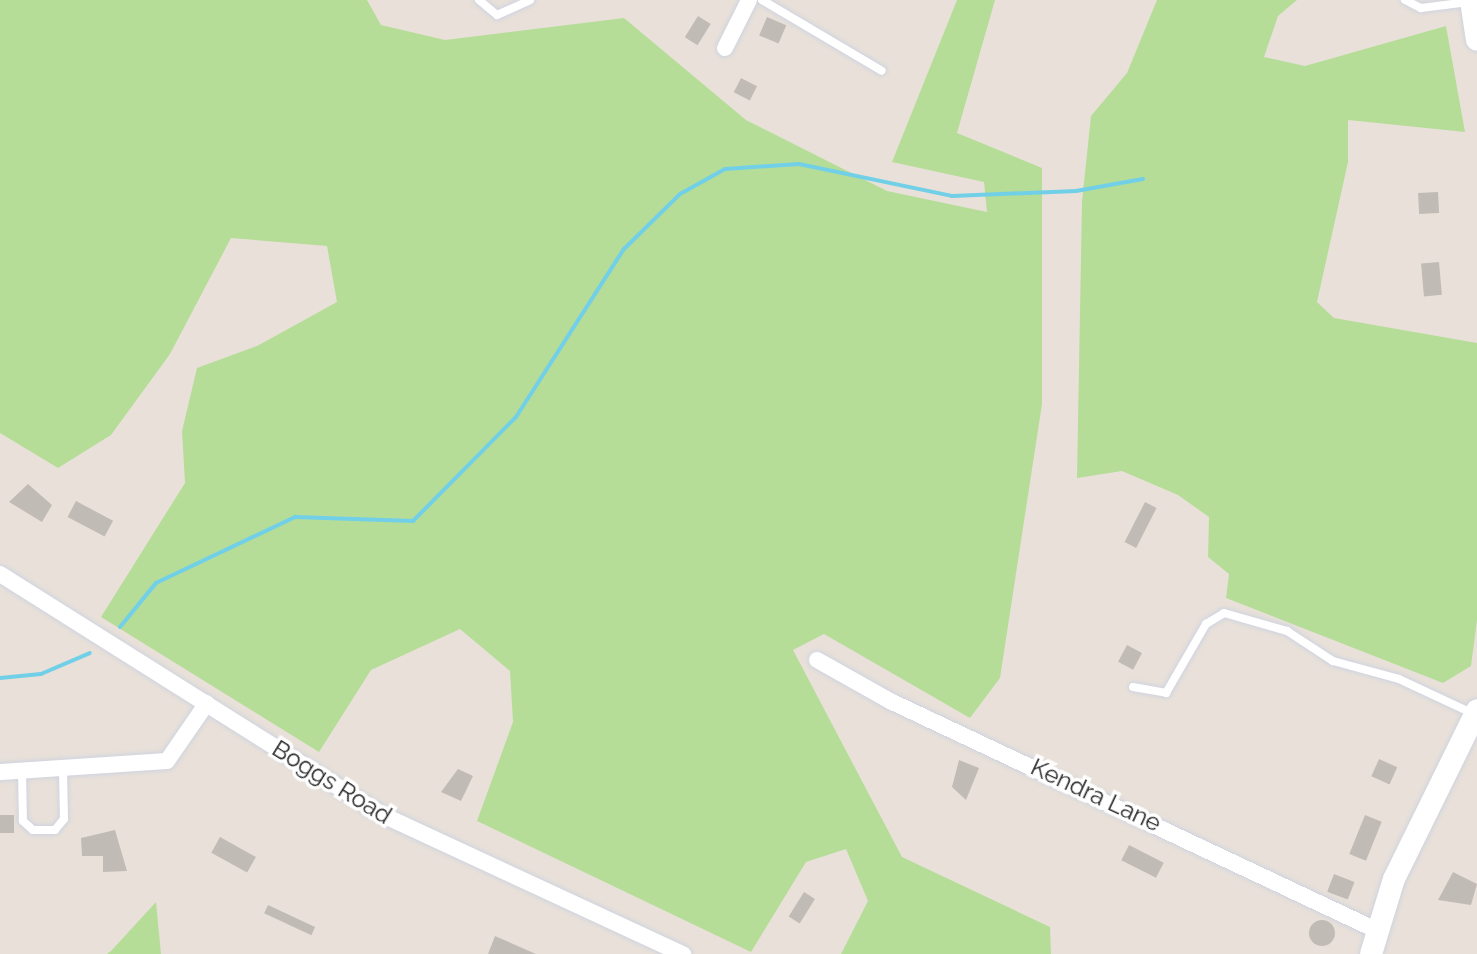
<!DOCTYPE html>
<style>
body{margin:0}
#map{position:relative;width:1477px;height:954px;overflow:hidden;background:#e9e1d9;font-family:Raleway,sans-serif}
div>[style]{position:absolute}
.green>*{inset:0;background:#b5dd98}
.stream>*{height:4px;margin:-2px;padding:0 2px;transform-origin:2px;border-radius:2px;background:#71d0e7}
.building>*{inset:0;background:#c1bbb6;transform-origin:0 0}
.round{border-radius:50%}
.roads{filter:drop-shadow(0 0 2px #cfd3e0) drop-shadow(0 0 2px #cfd3e0)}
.lane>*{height:8px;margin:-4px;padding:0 4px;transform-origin:4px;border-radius:4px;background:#fff}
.street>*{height:16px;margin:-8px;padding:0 8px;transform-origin:8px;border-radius:8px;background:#fff}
.secondary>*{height:22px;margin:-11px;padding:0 11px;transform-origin:11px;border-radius:11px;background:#fff}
span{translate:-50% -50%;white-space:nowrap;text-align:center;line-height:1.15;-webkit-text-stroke:7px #fff;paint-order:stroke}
.street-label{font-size:24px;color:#272727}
</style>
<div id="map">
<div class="green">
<i style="clip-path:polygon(0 0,367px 0,381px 25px,445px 40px,624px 18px,746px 120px,887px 191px,987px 212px,984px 182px,892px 162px,957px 0,995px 0,957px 133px,1042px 168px,1042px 404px,1000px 678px,970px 718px,824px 634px,793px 650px,902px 857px,1050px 927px,1051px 954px,841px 954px,868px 901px,846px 849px,806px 862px,751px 952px,477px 821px,513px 722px,510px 671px,460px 629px,371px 670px,319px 752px,101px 617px,185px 483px,182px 431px,197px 368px,257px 346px,337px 302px,327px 246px,231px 238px,170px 354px,111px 435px,58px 468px,0 433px)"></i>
<i style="clip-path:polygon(1157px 0,1297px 0,1278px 16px,1264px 57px,1305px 66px,1446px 26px,1465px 132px,1348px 120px,1348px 162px,1317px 302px,1334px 318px,1477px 343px,1477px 620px,1471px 666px,1443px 683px,1226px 598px,1229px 574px,1208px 557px,1209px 517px,1178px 495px,1122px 471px,1077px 478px,1082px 201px,1091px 116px,1127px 73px)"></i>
<i style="clip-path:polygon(156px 902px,161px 954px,107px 954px,111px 951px)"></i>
</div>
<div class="stream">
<i style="left:120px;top:627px;width:57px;rotate:-50.7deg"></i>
<i style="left:156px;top:583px;width:154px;rotate:-25.4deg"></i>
<i style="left:295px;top:517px;width:118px;rotate:1.9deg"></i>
<i style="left:413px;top:521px;width:146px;rotate:-45.3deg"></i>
<i style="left:516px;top:417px;width:200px;rotate:-57.3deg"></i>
<i style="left:624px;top:249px;width:78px;rotate:-44.5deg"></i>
<i style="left:680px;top:194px;width:51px;rotate:-29.1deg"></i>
<i style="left:725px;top:169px;width:74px;rotate:-3.9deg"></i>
<i style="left:799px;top:164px;width:156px;rotate:11.8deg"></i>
<i style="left:952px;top:196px;width:124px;rotate:-2.3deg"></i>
<i style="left:1076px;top:191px;width:68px;rotate:-10.2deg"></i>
<i style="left:0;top:678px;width:41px;rotate:-5.6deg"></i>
<i style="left:41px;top:674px;width:53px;rotate:-23.2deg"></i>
</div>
<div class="building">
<i style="left:698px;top:16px;width:15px;height:25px;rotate:32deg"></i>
<i style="left:767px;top:17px;width:21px;height:20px;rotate:23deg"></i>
<i style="left:741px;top:78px;width:18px;height:16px;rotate:27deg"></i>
<i style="left:1438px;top:192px;width:21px;height:20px;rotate:87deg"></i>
<i style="left:1439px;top:262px;width:33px;height:18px;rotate:85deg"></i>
<i style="clip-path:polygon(28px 484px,52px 505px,42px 522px,9px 502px)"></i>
<i style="left:76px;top:501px;width:42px;height:18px;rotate:28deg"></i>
<i style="left:1145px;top:502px;width:13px;height:45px;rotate:27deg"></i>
<i style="left:1127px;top:645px;width:17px;height:19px;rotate:28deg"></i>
<i style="left:1379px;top:759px;width:20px;height:19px;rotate:24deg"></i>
<i style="clip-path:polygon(959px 760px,979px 768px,966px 800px,952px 787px)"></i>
<i style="clip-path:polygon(458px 769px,473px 776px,461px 801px,441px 792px)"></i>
<i style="left:0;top:815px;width:14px;height:18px"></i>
<i style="left:1365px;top:815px;width:18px;height:42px;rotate:22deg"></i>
<i style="clip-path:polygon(115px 830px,127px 871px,103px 872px,103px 856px,82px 856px,81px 838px)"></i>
<i style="left:220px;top:837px;width:41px;height:18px;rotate:29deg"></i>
<i style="left:1129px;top:845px;width:39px;height:17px;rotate:27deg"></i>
<i style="clip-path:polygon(1453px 872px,1477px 884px,1471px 905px,1438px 900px)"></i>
<i style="left:1334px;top:874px;width:22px;height:19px;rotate:21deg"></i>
<i style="left:804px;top:892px;width:13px;height:29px;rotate:32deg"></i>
<i style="left:268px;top:905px;width:52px;height:9px;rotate:25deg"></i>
<i class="round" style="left:1309px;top:920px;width:26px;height:26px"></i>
<i style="clip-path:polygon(495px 936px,536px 954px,488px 954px)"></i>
</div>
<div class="roads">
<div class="lane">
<i style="left:479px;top:0;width:23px;rotate:40deg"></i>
<i style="left:497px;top:15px;width:36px;rotate:-24deg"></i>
<i style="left:762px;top:0;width:139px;rotate:30.6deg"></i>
<i style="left:1405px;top:0;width:18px;rotate:27deg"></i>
<i style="left:1421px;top:8px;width:48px;rotate:-7.1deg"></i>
<i style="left:1133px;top:687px;width:34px;rotate:10deg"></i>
<i style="left:1166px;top:693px;width:80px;rotate:-59.9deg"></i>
<i style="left:1206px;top:624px;width:21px;rotate:-31deg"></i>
<i style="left:1224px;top:613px;width:66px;rotate:15.9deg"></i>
<i style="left:1287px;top:631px;width:55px;rotate:33.1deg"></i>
<i style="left:1333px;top:661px;width:68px;rotate:15.3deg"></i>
<i style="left:1399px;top:679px;width:83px;rotate:25deg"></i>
<i style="left:22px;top:771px;width:50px;rotate:88.9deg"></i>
<i style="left:23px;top:821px;width:13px;rotate:42deg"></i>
<i style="left:33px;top:830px;width:22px"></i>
<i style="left:55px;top:830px;width:14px;rotate:-51deg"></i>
<i style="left:64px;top:819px;width:49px;rotate:-91.2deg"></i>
</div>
<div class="street">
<i style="left:725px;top:48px;width:54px;rotate:-63.4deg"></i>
<i style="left:0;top:574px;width:453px;rotate:32.2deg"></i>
<i style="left:383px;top:815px;width:331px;rotate:24.9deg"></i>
<i style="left:817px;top:660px;width:84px;rotate:29.3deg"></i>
<i style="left:890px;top:701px;width:537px;rotate:25.23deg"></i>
<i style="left:1px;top:772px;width:166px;rotate:-3.8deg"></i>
<i style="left:167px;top:761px;width:70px;rotate:-55.4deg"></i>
</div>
<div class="secondary">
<i style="left:1471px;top:0;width:40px;rotate:81.5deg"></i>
<i style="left:1371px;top:954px;width:78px;rotate:-73deg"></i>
<i style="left:1394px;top:879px;width:188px;rotate:-63.8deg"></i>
</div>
</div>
<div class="street-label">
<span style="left:332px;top:782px;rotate:32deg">Boggs Road</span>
<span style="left:1096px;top:795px;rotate:25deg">Kendra Lane</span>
</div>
</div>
